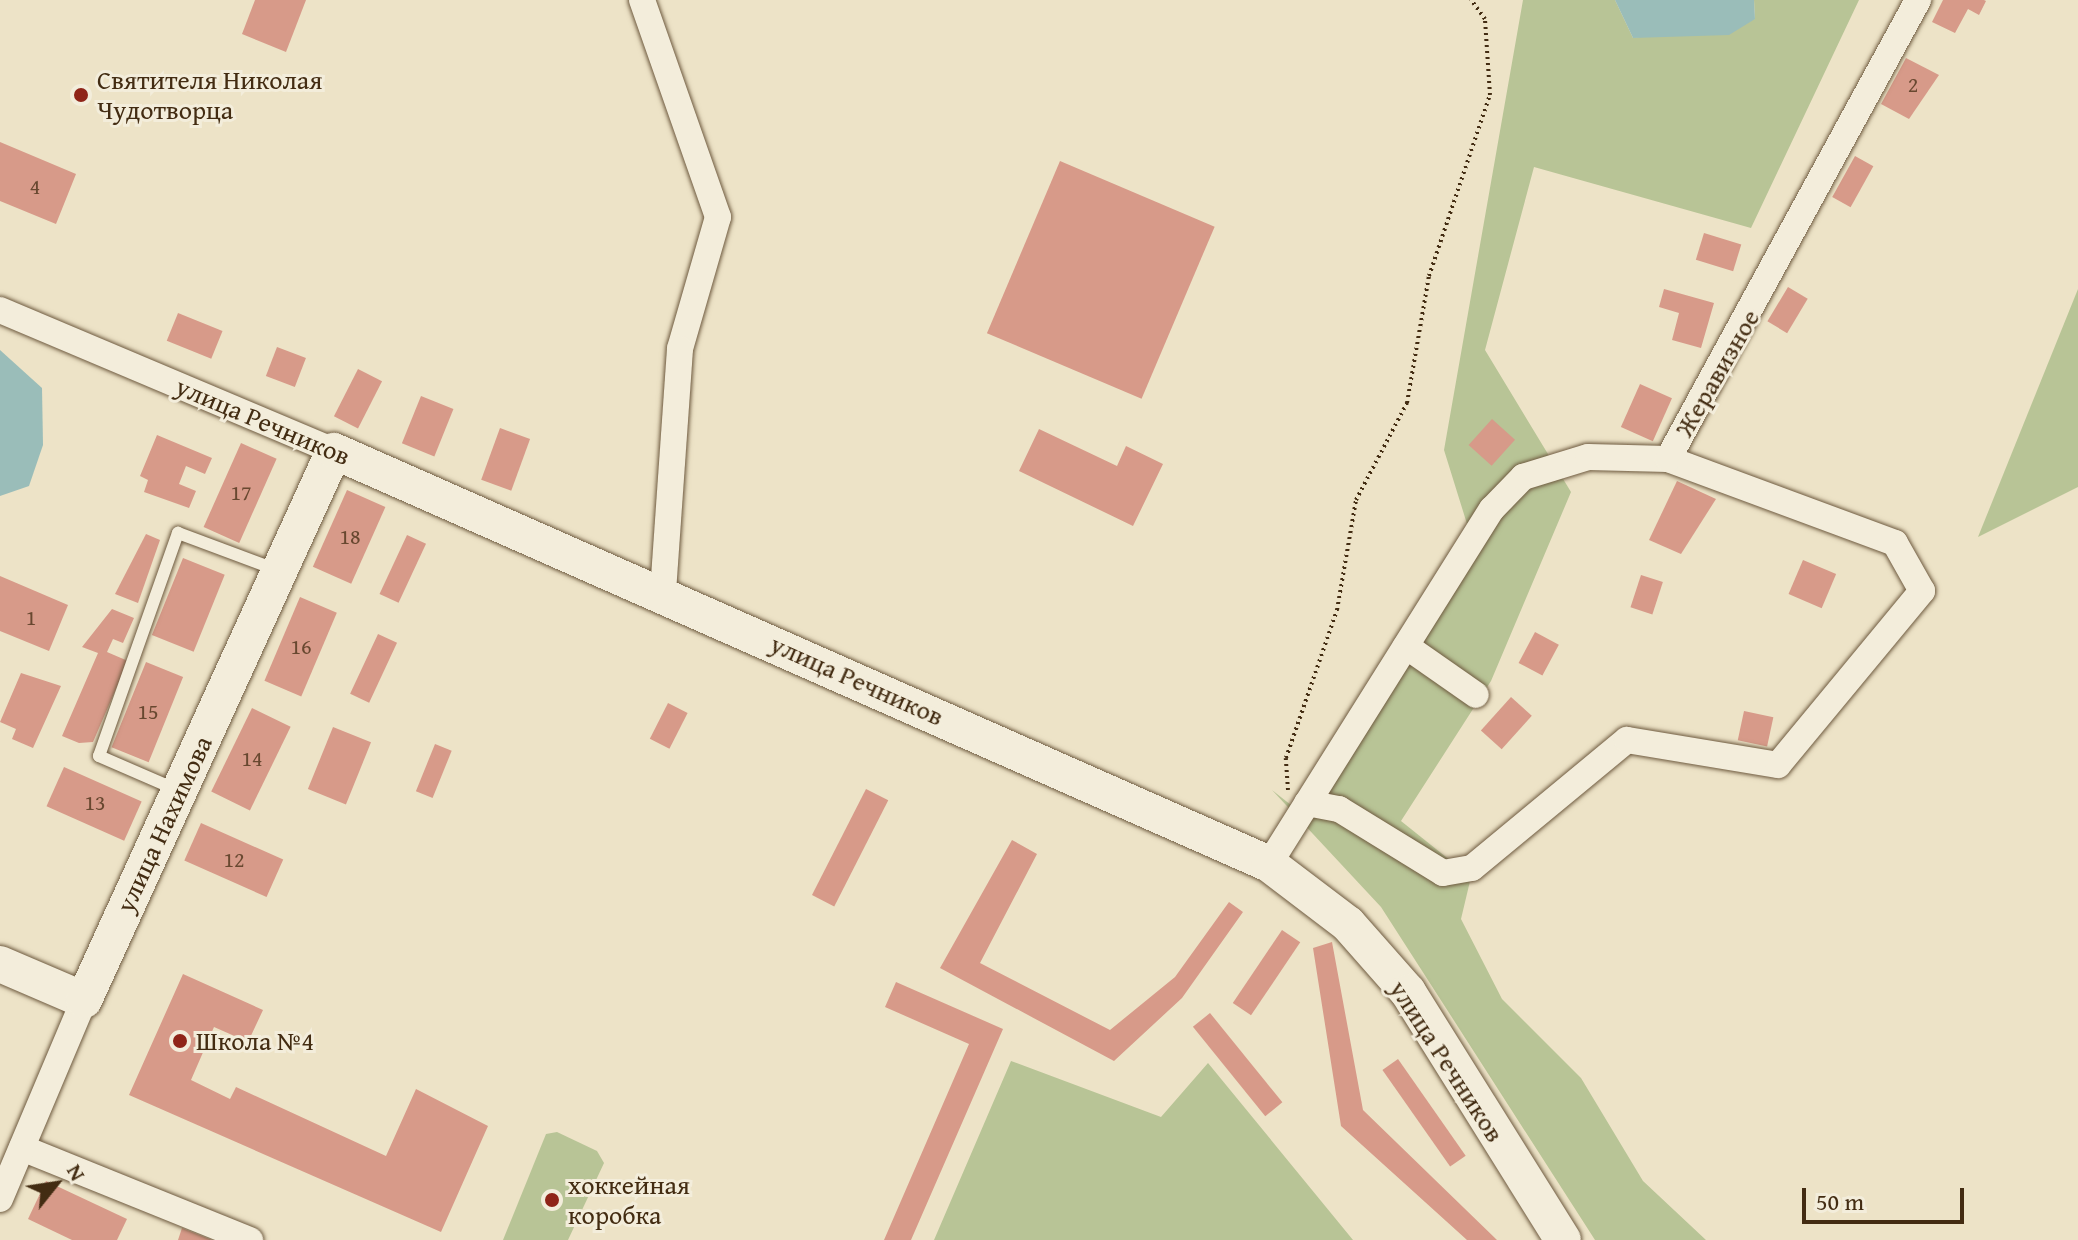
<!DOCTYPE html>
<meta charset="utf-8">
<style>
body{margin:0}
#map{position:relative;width:2078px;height:1240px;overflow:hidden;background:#ede3c7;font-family:"Gentium Book Plus",serif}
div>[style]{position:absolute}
.green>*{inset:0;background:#b8c496}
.water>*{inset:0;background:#9abdb9}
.building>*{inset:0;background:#d79a89;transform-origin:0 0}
.path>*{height:4px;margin-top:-2px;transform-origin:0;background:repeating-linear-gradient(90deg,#432c12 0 2px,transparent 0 6px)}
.roads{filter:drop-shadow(0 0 2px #6e5a3f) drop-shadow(0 0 2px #6e5a3f)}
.lane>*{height:12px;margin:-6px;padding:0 6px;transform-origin:6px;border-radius:6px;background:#f3eddb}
.street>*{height:26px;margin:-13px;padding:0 13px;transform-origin:13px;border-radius:13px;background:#f3eddb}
.secondary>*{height:36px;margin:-18px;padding:0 18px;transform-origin:18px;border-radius:18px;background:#f3eddb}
.dots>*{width:22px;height:22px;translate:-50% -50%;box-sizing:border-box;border:4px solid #f3eddb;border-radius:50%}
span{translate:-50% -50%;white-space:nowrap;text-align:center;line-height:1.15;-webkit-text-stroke:6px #f3eddb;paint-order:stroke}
.number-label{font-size:22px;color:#684830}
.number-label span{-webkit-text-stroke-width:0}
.poi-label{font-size:26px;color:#432c12}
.left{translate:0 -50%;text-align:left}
.street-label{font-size:26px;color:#432c12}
.north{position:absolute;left:16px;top:1144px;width:80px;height:80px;-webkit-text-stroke:6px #f3eddb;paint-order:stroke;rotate:60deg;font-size:22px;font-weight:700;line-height:32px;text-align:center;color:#432c12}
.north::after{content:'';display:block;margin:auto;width:28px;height:36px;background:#432c12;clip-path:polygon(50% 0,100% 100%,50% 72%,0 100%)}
.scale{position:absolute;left:1802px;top:1188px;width:162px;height:36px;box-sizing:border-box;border:4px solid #432c12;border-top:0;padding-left:10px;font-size:24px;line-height:28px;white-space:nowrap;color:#432c12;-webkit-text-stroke:6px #f3eddb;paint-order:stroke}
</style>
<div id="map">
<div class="green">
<i style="clip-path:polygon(1523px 0,1615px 0,1633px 38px,1755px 19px,1754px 0,1859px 0,1751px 228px,1534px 167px,1485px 350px,1571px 492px,1491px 681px,1401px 821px,1471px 877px,1461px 919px,1502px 999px,1581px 1078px,1643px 1181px,1706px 1240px,1595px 1240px,1381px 907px,1272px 790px,1296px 809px,1472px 540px,1444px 450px)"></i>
<i style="clip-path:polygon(2078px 289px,2078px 487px,1978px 537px)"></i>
<i style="clip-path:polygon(1011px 1061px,1161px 1117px,1208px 1063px,1353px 1240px,934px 1240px)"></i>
<i style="clip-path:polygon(557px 1132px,597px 1151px,604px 1163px,568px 1240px,503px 1240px,546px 1134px)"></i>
</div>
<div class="water">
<i style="clip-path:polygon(1615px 0,1754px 0,1755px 19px,1729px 35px,1633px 38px)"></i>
<i style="clip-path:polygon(0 350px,42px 388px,43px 445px,29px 486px,0 496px)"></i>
</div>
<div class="building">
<i style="clip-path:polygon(255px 0,306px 0,286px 52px,242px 34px)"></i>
<i style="clip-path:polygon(1943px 0,1984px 0,1986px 1px,1979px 15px,1968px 9px,1955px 33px,1932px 22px)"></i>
<i style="clip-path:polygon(1906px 58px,1939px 75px,1909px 119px,1881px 104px)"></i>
<i style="clip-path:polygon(0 142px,76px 174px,56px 224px,0 201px)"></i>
<i style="left:1855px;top:156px;width:21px;height:47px;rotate:29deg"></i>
<i style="left:1060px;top:161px;width:168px;height:187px;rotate:23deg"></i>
<i style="left:1704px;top:233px;width:39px;height:28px;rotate:17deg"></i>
<i style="left:1788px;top:287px;width:23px;height:40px;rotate:31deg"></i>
<i style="clip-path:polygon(1664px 289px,1714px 303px,1701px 348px,1672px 340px,1679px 313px,1659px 307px)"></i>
<i style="left:178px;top:313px;width:48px;height:30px;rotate:22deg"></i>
<i style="left:277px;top:347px;width:31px;height:31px;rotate:21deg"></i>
<i style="left:358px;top:369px;width:27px;height:53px;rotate:27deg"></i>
<i style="left:1640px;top:384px;width:35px;height:47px;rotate:24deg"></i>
<i style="left:421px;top:396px;width:35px;height:51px;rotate:22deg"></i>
<i style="left:1492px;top:419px;width:31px;height:35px;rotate:42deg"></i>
<i style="left:500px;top:428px;width:32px;height:55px;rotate:20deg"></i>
<i style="clip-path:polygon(1039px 429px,1117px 466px,1126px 446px,1163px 464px,1133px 526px,1019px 471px)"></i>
<i style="clip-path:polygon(157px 435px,212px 458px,205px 474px,186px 466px,179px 484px,196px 491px,189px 508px,144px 492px,148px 480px,140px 476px)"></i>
<i style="left:241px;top:443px;width:39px;height:92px;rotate:24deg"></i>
<i style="clip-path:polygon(1677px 481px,1716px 499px,1681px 554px,1649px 540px)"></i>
<i style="left:347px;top:490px;width:42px;height:84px;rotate:24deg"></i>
<i style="clip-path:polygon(146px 534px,160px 540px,138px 603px,115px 594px)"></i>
<i style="left:407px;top:535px;width:21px;height:65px;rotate:25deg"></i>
<i style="left:183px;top:558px;width:45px;height:83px;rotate:22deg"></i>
<i style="left:1803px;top:560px;width:36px;height:37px;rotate:23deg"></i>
<i style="left:1641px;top:575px;width:23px;height:34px;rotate:18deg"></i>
<i style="clip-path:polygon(0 576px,68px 605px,49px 651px,0 631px)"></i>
<i style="left:300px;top:597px;width:40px;height:91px;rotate:23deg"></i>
<i style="clip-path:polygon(112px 609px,134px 618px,123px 643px,113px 639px,107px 652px,128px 661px,93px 742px,79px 743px,62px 736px,98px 653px,82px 647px)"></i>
<i style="left:1535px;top:632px;width:27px;height:35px;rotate:28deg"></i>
<i style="left:378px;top:634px;width:21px;height:66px;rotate:25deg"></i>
<i style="left:146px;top:662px;width:40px;height:92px;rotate:22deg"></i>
<i style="clip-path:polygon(21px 673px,61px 686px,33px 748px,12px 739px,16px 729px,0 722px)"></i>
<i style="left:1511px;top:697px;width:28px;height:45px;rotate:42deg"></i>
<i style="left:668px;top:703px;width:22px;height:40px;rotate:27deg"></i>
<i style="left:252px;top:708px;width:43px;height:93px;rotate:26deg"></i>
<i style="left:1744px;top:711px;width:30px;height:30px;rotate:12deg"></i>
<i style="left:333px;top:727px;width:41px;height:67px;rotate:22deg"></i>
<i style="left:435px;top:744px;width:18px;height:51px;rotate:22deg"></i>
<i style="left:64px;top:767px;width:85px;height:43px;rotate:24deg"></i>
<i style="left:866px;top:789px;width:25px;height:119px;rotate:27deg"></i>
<i style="left:201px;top:823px;width:90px;height:41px;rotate:24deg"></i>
<i style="clip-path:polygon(1012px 840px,1037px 854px,980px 963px,1110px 1030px,1175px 977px,1229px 902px,1243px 912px,1182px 998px,1114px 1061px,940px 968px)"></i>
<i style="left:1282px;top:930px;width:22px;height:88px;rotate:34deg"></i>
<i style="clip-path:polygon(1332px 942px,1363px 1110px,1497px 1240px,1467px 1240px,1341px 1126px,1313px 948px)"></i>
<i style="clip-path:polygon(183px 974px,263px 1010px,248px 1042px,214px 1027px,191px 1080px,230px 1099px,236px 1087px,386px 1156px,416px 1089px,488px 1126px,441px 1232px,129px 1095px)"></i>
<i style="clip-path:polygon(896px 982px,1003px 1029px,911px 1240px,884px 1240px,969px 1044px,885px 1007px)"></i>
<i style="left:1210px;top:1013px;width:115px;height:22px;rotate:51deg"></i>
<i style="left:1398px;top:1059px;width:118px;height:19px;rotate:55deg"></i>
<i style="clip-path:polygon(46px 1181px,127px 1219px,117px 1240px,72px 1240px,28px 1219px)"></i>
<i style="clip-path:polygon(182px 1228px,212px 1240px,178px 1240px)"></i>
</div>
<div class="path">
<i style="left:1288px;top:790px;width:32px;rotate:-94deg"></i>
<i style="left:1286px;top:758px;width:157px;rotate:-71deg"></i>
<i style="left:1337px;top:610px;width:112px;rotate:-80.2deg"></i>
<i style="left:1356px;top:500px;width:110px;rotate:-62.3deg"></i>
<i style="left:1407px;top:403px;width:129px;rotate:-80.2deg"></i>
<i style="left:1429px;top:276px;width:191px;rotate:-71.4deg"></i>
<i style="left:1490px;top:95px;width:76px;rotate:-93.8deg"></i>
<i style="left:1485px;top:19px;width:24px;rotate:-126deg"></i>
</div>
<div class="roads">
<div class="lane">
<i style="left:175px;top:789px;width:83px;rotate:-156.5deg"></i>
<i style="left:99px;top:756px;width:237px;rotate:-70.5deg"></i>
<i style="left:178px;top:533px;width:106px;rotate:20.5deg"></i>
</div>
<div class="street">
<i style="left:642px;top:0;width:230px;rotate:70.7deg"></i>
<i style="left:718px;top:217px;width:137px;rotate:106.1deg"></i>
<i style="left:680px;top:349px;width:244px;rotate:94deg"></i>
<i style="left:0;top:310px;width:363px;rotate:22.9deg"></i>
<i style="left:1406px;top:646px;width:85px;rotate:35deg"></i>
<i style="left:1307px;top:803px;width:33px;rotate:11deg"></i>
<i style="left:1339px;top:809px;width:122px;rotate:31.6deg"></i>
<i style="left:1443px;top:873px;width:29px;rotate:-10deg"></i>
<i style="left:1472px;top:868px;width:201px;rotate:-39.6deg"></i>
<i style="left:1627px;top:740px;width:153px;rotate:9.4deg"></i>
<i style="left:1778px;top:765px;width:226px;rotate:-50.4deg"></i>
<i style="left:1922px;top:591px;width:55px;rotate:-119.4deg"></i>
<i style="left:1895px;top:543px;width:242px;rotate:-159.7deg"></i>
<i style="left:1269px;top:864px;width:419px;rotate:-57.9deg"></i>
<i style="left:1492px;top:509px;width:45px;rotate:-45.9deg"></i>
<i style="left:1523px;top:477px;width:68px;rotate:-17.1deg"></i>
<i style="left:1588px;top:457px;width:80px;rotate:1.4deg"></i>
<i style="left:1668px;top:459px;width:523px;rotate:-61.42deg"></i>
<i style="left:22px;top:1148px;width:246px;rotate:22deg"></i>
<i style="left:0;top:1199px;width:216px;rotate:-67.1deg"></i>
</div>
<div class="secondary">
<i style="left:0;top:964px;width:91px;rotate:23.2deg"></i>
<i style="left:84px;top:1000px;width:603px;rotate:-65.52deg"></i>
<i style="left:334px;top:451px;width:1022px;rotate:23.83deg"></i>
<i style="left:1269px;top:864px;width:99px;rotate:37.2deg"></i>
<i style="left:1348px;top:924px;width:91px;rotate:48.6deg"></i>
<i style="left:1408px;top:992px;width:292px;rotate:58deg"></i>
</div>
</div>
<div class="dots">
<i style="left:81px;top:95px;background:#8f2418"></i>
<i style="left:180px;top:1041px;background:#8f2418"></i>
<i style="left:552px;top:1200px;background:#8f2418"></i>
</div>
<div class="number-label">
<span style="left:1913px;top:85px">2</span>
<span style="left:35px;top:187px">4</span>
<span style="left:241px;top:493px">17</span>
<span style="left:350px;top:537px">18</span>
<span style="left:31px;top:618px">1</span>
<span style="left:301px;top:647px">16</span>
<span style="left:148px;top:712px">15</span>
<span style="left:252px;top:759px">14</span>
<span style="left:95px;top:803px">13</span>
<span style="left:234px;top:860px">12</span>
</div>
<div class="poi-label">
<span class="left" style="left:97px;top:95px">Святителя Николая<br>Чудотворца</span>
<span class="left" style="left:196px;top:1041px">Школа №4</span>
<span class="left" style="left:568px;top:1200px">хоккейная<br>коробка</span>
</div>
<div class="street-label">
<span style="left:1717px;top:373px;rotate:-60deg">Жеравизное</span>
<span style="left:263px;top:421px;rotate:23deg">улица Речников</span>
<span style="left:857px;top:680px;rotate:24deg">улица Речников</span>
<span style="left:164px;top:824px;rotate:-65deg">улица Нахимова</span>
<span style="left:1447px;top:1061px;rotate:57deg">улица Речников</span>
</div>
<div class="north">N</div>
<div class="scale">50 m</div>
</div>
